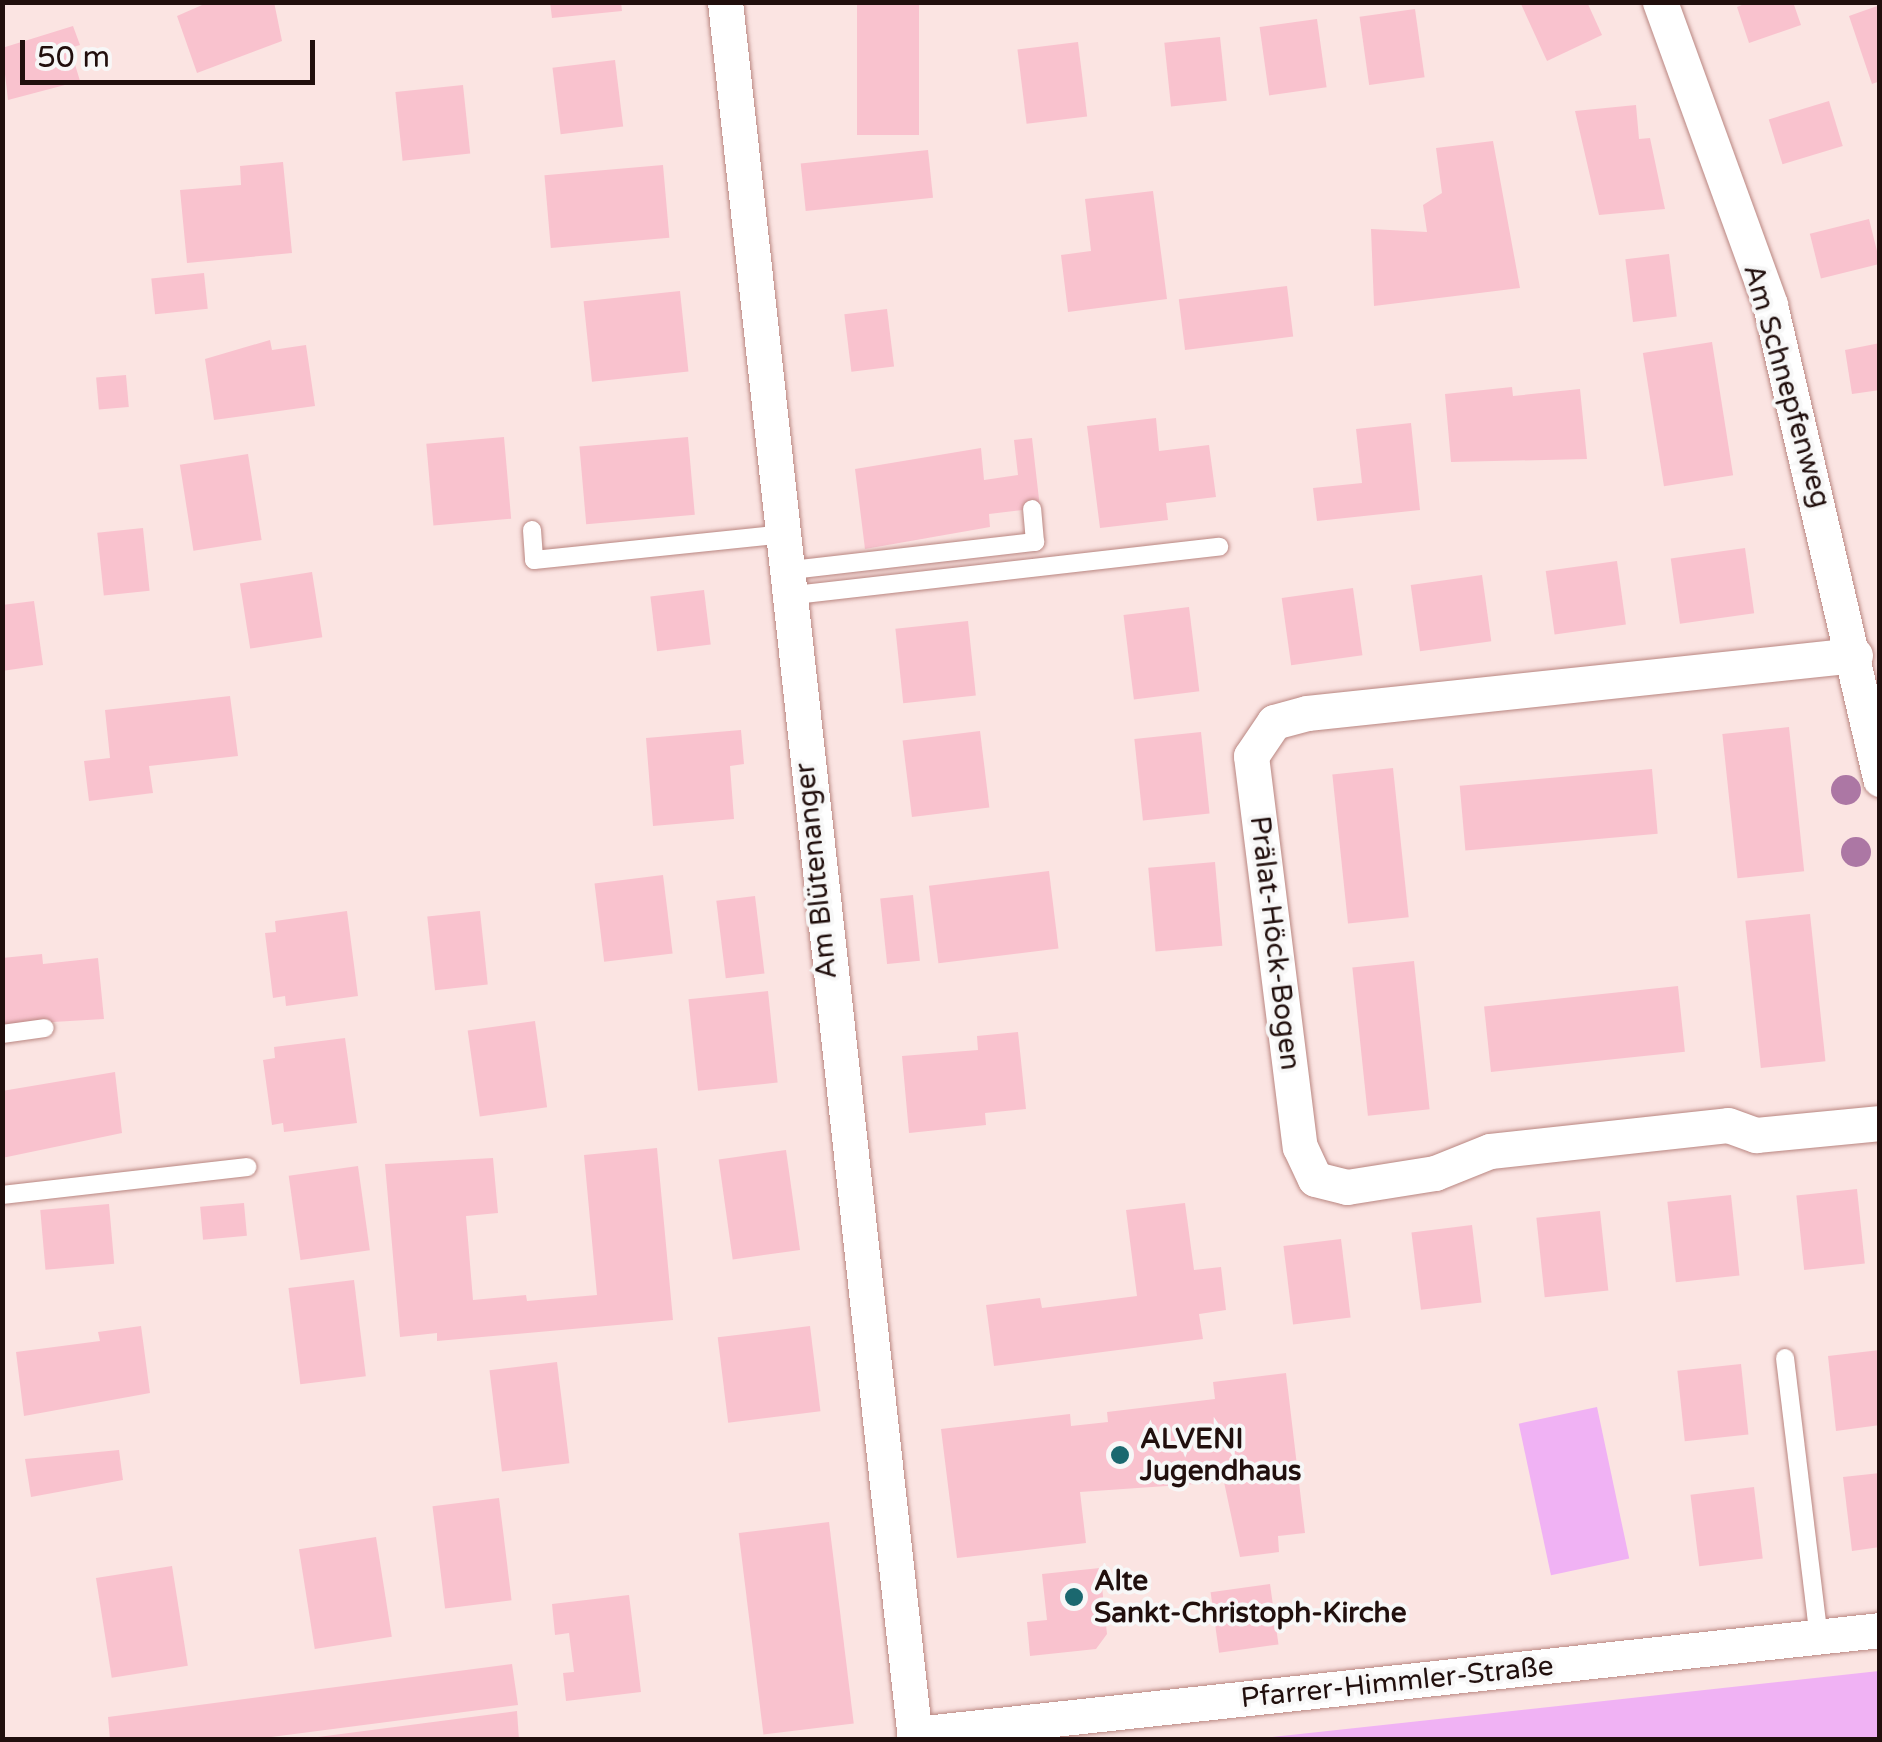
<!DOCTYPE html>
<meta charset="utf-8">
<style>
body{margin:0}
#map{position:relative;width:1882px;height:1742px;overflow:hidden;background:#fbe4e2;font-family:"Varela Round",sans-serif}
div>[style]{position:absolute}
.green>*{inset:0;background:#f0b2f4;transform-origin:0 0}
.building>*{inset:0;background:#f9c2ce;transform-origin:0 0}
.roads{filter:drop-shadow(0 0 2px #b98681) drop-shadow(0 0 2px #b98681)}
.lane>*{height:18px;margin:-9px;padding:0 9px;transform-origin:9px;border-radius:9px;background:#fff}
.street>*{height:35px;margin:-17.5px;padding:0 17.5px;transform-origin:17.5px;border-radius:17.5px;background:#fff}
.trees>*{width:30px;height:30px;margin:-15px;border-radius:50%;background:#ac77a4}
.dots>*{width:28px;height:28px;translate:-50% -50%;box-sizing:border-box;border:5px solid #f7f7f7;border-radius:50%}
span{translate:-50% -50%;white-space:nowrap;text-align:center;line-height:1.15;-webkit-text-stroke:8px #f7f7f7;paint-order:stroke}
.street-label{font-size:28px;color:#210f0d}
.poi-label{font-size:28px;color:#210f0d;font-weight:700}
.left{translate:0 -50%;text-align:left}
.frame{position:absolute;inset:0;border:5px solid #210f0d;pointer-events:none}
.scale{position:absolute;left:20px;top:40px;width:295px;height:45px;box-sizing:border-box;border:5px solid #210f0d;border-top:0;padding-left:12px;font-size:30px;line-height:35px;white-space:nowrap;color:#210f0d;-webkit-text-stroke:8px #f7f7f7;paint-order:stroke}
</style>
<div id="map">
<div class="green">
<i style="left:1597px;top:1407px;width:155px;height:80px;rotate:78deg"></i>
<i style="clip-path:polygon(1879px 1671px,1879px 1739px,1255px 1739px)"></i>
</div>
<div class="building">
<i style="clip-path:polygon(209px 2px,274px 2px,282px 41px,197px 73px,177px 16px)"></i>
<i style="clip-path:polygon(550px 2px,621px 2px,622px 11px,552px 18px)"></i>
<i style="left:857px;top:2px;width:62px;height:133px"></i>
<i style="clip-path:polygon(1520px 2px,1587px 2px,1602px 35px,1547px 61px)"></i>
<i style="clip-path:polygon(1749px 2px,1793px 2px,1801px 25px,1749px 43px,1737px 7px)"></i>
<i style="clip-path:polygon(1880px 5px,1880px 81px,1872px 84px,1849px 16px)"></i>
<i style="left:1415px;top:9px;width:69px;height:56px;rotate:82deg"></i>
<i style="left:1317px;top:19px;width:69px;height:58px;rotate:82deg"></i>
<i style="clip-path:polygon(73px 26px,80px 45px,70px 48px,80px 81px,8px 100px,2px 48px)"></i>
<i style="left:1220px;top:37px;width:64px;height:56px;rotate:84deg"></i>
<i style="left:1078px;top:42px;width:75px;height:61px;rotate:83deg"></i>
<i style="left:615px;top:60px;width:67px;height:63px;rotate:83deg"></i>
<i style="left:463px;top:85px;width:69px;height:68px;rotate:84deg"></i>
<i style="left:1829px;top:101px;width:47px;height:63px;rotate:73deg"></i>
<i style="clip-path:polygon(1636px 105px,1639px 139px,1650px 138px,1665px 209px,1599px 215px,1575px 111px)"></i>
<i style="clip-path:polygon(1493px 141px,1520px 288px,1374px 306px,1371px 229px,1427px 232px,1423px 205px,1442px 193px,1436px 148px)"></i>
<i style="left:928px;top:150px;width:48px;height:128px;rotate:84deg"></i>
<i style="clip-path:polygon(283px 162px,292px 253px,187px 263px,180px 190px,241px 185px,240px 166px)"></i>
<i style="left:663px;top:165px;width:73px;height:119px;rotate:85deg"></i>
<i style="clip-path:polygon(1153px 191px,1167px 299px,1068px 312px,1061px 255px,1091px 251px,1085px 199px)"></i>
<i style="left:1869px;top:219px;width:46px;height:61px;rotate:76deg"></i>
<i style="left:1669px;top:254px;width:63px;height:44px;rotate:83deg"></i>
<i style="left:204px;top:273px;width:36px;height:53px;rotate:84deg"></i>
<i style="left:1287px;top:286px;width:51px;height:109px;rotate:83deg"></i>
<i style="left:680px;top:291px;width:81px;height:97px;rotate:84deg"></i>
<i style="left:887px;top:309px;width:58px;height:43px;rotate:83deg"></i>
<i style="clip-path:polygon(270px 340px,272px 350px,306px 345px,315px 406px,214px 420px,205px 359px)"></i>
<i style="left:1712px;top:342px;width:135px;height:70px;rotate:81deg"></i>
<i style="clip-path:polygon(1880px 343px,1880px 390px,1852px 394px,1845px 350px)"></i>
<i style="left:126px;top:375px;width:32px;height:30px;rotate:85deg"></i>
<i style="clip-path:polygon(1512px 387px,1513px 396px,1580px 389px,1587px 459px,1451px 462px,1445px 394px)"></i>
<i style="clip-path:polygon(1156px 418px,1159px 451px,1209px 445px,1216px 497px,1166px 503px,1168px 520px,1100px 528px,1087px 426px)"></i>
<i style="clip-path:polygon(1411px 423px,1420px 510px,1317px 521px,1313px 488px,1362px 483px,1356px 429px)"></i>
<i style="left:504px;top:437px;width:82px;height:78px;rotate:85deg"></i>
<i style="left:688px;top:437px;width:78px;height:109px;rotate:85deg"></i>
<i style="clip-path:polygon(1032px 438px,1040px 508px,989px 514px,990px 527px,865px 549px,855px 469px,981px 448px,984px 480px,1018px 475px,1014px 440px)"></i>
<i style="left:248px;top:454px;width:87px;height:69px;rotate:81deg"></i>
<i style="left:143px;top:528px;width:63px;height:46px;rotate:84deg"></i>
<i style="left:1745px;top:548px;width:66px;height:75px;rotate:82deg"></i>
<i style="left:1617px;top:561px;width:64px;height:72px;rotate:82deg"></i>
<i style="left:312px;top:572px;width:66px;height:73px;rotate:81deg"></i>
<i style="left:1482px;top:575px;width:67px;height:72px;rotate:82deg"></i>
<i style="left:1353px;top:588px;width:68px;height:72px;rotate:82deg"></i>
<i style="left:704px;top:590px;width:55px;height:54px;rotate:83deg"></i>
<i style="clip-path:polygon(34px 601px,43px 665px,2px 671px,2px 605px)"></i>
<i style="left:1189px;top:607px;width:85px;height:66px;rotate:83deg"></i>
<i style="left:968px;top:621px;width:75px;height:73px;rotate:84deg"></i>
<i style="clip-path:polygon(230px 696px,238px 756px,149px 766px,153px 793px,89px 801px,84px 761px,110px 758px,105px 710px)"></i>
<i style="left:1789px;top:727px;width:145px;height:67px;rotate:84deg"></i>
<i style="clip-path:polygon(741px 730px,744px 764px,730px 766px,734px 819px,653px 826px,646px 738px)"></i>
<i style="left:980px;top:731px;width:77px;height:78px;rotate:83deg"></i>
<i style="left:1201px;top:732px;width:82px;height:67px;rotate:84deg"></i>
<i style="left:1393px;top:768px;width:150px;height:61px;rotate:84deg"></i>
<i style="left:1652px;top:769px;width:65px;height:193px;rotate:85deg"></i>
<i style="left:1215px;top:862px;width:84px;height:67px;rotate:85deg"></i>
<i style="left:1049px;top:871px;width:78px;height:121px;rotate:83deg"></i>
<i style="left:663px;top:875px;width:79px;height:69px;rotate:83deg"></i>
<i style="left:913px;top:895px;width:66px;height:33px;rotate:84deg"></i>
<i style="left:755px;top:896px;width:78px;height:39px;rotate:83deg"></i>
<i style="clip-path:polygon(347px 911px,358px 996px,286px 1006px,285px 996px,273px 998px,265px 933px,276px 932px,275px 921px)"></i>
<i style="left:480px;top:911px;width:74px;height:53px;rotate:84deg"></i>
<i style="left:1810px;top:914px;width:148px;height:65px;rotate:84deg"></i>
<i style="clip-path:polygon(42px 954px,43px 964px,98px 958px,104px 1019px,2px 1025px,2px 958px)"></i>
<i style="left:1414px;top:961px;width:149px;height:62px;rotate:84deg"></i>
<i style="left:1678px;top:986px;width:66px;height:195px;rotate:84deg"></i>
<i style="left:768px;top:991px;width:92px;height:80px;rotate:84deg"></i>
<i style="left:535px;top:1021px;width:87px;height:68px;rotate:82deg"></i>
<i style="clip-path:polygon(1018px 1032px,1026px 1109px,985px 1113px,986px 1125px,909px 1133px,902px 1056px,978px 1050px,977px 1036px)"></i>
<i style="clip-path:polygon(345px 1038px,357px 1123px,284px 1132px,283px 1123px,272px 1125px,263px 1060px,275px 1058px,274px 1047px)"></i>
<i style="clip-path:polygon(115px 1072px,122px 1133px,2px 1158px,2px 1091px)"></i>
<i style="clip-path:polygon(657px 1148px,673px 1320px,437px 1341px,437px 1333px,400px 1337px,385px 1164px,493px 1158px,498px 1213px,466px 1216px,473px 1300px,526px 1295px,527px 1301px,597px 1295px,584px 1155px)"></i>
<i style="left:786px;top:1150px;width:101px;height:68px;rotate:82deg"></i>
<i style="left:358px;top:1166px;width:85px;height:70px;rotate:82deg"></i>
<i style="left:1857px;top:1189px;width:75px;height:61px;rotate:84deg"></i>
<i style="left:1731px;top:1195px;width:81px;height:64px;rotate:84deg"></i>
<i style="left:244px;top:1203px;width:33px;height:44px;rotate:85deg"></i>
<i style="clip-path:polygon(1185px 1203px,1194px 1270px,1221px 1267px,1226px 1310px,1199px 1314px,1203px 1339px,994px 1366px,986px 1305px,1040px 1298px,1042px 1308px,1137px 1296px,1126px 1210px)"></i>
<i style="left:109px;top:1204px;width:60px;height:69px;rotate:85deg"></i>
<i style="left:1600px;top:1211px;width:80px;height:64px;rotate:84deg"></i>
<i style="left:1472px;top:1225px;width:78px;height:61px;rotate:83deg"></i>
<i style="left:1341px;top:1239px;width:79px;height:58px;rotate:83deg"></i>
<i style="left:354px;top:1280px;width:97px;height:66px;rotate:83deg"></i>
<i style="clip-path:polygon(141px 1326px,150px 1393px,24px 1416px,16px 1352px,100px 1341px,98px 1332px)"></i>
<i style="left:810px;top:1326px;width:86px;height:93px;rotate:83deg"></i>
<i style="clip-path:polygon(1880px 1350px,1880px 1425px,1836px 1431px,1828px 1356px)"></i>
<i style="left:557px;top:1362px;width:102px;height:68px;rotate:83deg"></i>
<i style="left:1741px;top:1364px;width:71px;height:64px;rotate:84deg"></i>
<i style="clip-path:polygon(1286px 1373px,1305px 1533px,1278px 1536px,1279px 1552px,1240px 1557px,1224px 1482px,1080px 1492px,1086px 1543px,957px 1558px,941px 1429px,1070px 1414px,1071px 1426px,1108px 1422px,1107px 1412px,1215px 1399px,1213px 1382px)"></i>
<i style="clip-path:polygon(119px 1450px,123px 1480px,31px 1497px,25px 1459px)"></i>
<i style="clip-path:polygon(1880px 1473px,1880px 1547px,1852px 1551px,1843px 1477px)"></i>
<i style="left:1754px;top:1487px;width:72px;height:64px;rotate:83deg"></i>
<i style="left:499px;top:1498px;width:103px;height:67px;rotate:83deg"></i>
<i style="left:829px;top:1522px;width:203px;height:91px;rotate:83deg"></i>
<i style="left:376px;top:1537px;width:101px;height:78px;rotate:81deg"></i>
<i style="left:172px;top:1566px;width:101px;height:77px;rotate:81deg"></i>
<i style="clip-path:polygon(1100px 1568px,1107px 1634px,1096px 1649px,1030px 1656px,1027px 1622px,1047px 1620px,1042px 1574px)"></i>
<i style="left:1270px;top:1584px;width:61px;height:60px;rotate:82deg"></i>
<i style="clip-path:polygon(629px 1595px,641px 1692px,566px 1701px,563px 1673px,574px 1672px,569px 1633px,555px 1635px,552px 1604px)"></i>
<i style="clip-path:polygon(512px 1664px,518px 1705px,249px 1740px,110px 1740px,108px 1717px)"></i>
<i style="clip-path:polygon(517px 1711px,519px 1740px,318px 1740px,318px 1737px)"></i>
</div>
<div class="roads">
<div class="lane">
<i style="left:532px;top:530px;width:30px;rotate:86deg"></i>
<i style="left:534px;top:560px;width:245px;rotate:-5.9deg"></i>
<i style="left:783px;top:571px;width:254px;rotate:-6.6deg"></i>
<i style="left:1035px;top:542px;width:33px;rotate:-95deg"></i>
<i style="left:786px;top:596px;width:436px;rotate:-6.5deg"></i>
<i style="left:2px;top:1034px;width:43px;rotate:-7.9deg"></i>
<i style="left:2px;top:1195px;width:247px;rotate:-6.5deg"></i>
<i style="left:1785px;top:1358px;width:281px;rotate:83.1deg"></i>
</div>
<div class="street">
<i style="left:725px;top:2px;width:1748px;rotate:83.76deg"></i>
<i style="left:1660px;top:2px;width:322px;rotate:70deg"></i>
<i style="left:1770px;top:305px;width:487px;rotate:76.9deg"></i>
<i style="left:1855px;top:655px;width:551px;rotate:173.96deg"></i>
<i style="left:1307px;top:713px;width:34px;rotate:165deg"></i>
<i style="left:1274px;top:722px;width:41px;rotate:124.1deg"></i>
<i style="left:1251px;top:756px;width:394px;rotate:82.9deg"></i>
<i style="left:1300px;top:1147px;width:35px;rotate:65deg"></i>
<i style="left:1315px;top:1179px;width:33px;rotate:14deg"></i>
<i style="left:1347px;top:1187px;width:89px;rotate:-9deg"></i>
<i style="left:1435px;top:1173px;width:59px;rotate:-21.8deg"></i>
<i style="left:1490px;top:1151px;width:239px;rotate:-6.2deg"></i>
<i style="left:1728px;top:1125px;width:30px;rotate:20deg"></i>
<i style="left:1756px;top:1135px;width:125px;rotate:-5.5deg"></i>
<i style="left:915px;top:1734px;width:971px;rotate:-6.15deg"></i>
</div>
</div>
<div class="trees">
<i style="left:1846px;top:790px"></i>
<i style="left:1856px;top:852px"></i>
</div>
<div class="dots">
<i style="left:1120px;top:1455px;background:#1b686f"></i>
<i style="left:1074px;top:1597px;background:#1b686f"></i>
</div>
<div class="street-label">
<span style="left:1787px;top:386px;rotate:74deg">Am Schnepfenweg</span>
<span style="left:816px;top:871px;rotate:-96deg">Am Blütenanger</span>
<span style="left:1275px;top:943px;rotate:83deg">Prälat-Höck-Bogen</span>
<span style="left:1397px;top:1682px;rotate:-6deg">Pfarrer-Himmler-Straße</span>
</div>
<div class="poi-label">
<span class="left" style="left:1140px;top:1455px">ALVENI<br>Jugendhaus</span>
<span class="left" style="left:1094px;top:1597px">Alte<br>Sankt-Christoph-Kirche</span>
</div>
<div class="frame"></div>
<div class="scale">50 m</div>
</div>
